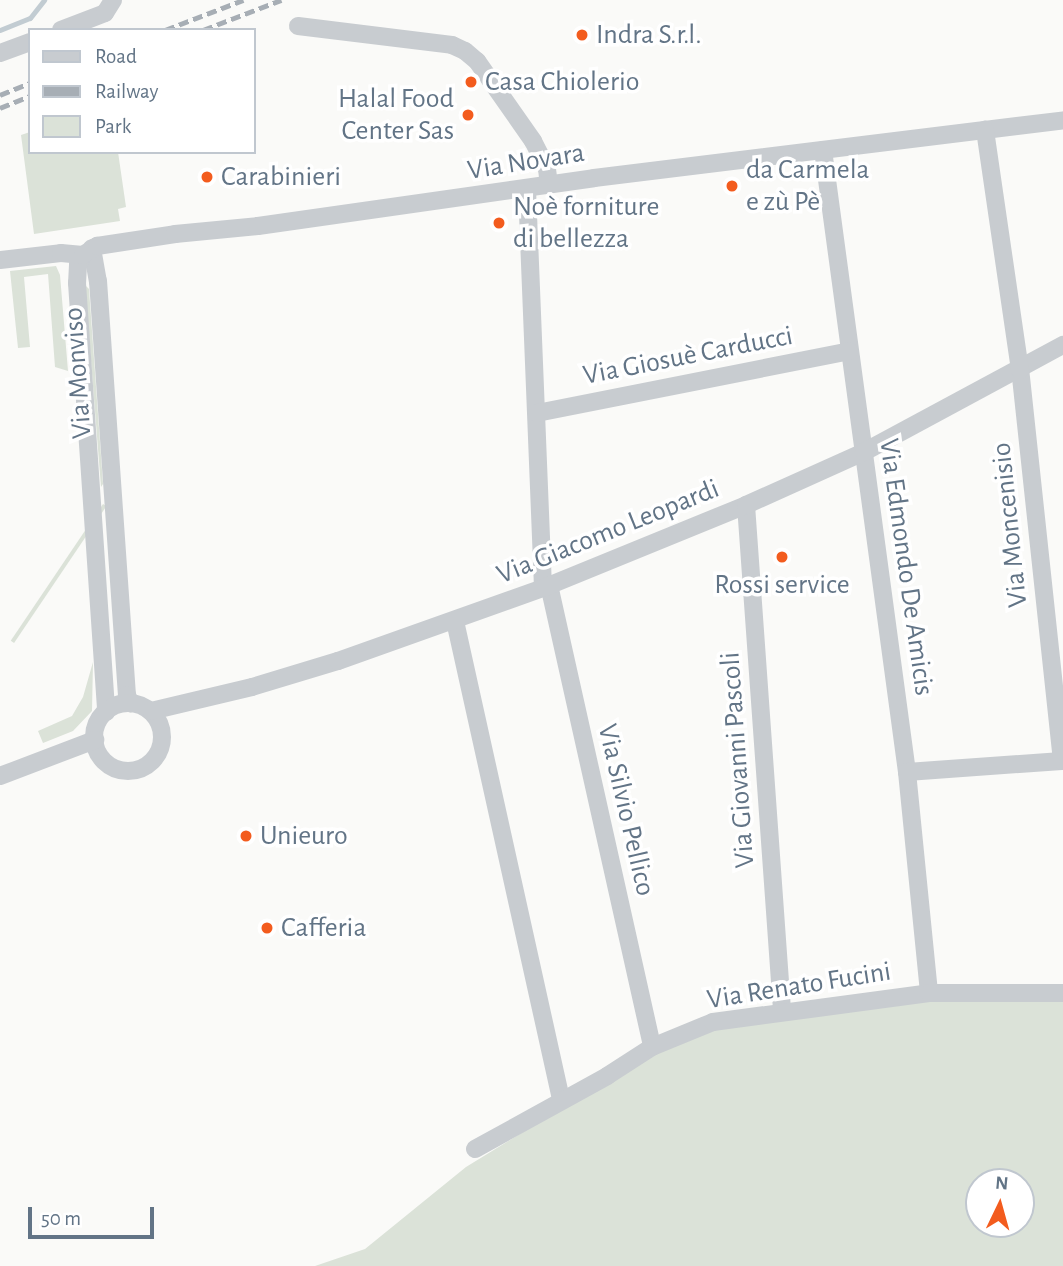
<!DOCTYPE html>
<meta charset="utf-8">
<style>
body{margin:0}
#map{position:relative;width:1063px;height:1266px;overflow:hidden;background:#fafaf8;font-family:"Alegreya Sans",sans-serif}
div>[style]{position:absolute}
.green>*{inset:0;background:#dbe2d8;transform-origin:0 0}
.stream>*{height:5px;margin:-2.5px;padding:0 2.5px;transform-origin:2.5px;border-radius:2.5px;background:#c2ccd2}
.minor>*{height:18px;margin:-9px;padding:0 9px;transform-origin:9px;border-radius:9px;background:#c8ccd0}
.minor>.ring{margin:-9px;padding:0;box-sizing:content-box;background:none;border:18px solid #c8ccd0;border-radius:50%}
.rail>*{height:5px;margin-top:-2.5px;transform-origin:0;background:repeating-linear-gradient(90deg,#a7aeb5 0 10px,transparent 0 15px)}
.dots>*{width:19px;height:19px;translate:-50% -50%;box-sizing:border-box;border:4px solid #fff;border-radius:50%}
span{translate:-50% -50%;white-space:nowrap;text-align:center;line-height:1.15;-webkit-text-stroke:7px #fff;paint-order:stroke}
.poi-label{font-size:28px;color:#627486}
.left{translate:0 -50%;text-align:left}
.right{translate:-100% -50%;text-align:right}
.street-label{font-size:28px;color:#627486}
.legend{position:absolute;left:28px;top:28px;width:228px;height:126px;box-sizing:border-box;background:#fff;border:2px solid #c0c7cf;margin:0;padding:9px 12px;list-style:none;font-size:21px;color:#627486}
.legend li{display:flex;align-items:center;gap:14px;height:35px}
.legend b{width:35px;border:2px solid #c0c7cf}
.north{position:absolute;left:965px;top:1168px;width:70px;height:70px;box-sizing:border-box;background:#fff;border:2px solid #c0c7cf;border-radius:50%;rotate:5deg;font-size:19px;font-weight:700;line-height:28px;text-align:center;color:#627486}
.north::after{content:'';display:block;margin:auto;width:24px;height:32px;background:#f35c1e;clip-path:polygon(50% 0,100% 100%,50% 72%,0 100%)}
.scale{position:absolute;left:28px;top:1207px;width:126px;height:32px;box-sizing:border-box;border:4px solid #627486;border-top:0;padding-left:9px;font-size:21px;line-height:24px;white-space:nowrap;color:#627486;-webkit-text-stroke:5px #fff;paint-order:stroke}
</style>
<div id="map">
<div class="green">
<i style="clip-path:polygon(30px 132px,30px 152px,118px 152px,126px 207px,118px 209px,120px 221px,34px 234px,21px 135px)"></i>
<i style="clip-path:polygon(56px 266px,60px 275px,68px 371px,55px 367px,48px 274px,24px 277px,30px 347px,18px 348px,10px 271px)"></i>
<i style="clip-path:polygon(85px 285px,89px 289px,103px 484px,101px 487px)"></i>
<i style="left:103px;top:504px;width:4px;height:165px;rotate:34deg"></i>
<i style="clip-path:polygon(93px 662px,92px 711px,73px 731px,43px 743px,38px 731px,72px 716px,83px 697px)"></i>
<i style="clip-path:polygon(evenodd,1063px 1000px,1063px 1266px,315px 1266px,365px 1249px,466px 1167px,644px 1058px,725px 1026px,921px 1001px,1063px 1000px,979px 1182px,1021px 1182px,1021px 1224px,979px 1224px,979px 1182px)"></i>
</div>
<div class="stream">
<i style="left:0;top:30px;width:32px;rotate:-22deg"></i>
<i style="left:30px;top:18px;width:23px;rotate:-52deg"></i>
</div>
<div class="minor">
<i style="left:298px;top:26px;width:155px;rotate:7deg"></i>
<i style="left:452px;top:45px;width:14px;rotate:25deg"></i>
<i style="left:465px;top:51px;width:16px;rotate:40deg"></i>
<i style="left:477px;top:61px;width:98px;rotate:55deg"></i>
<i style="left:533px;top:141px;width:31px;rotate:63deg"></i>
<i style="left:547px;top:169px;width:16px;rotate:83deg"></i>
<i style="left:61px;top:30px;width:47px;rotate:-21.1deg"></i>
<i style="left:105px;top:13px;width:15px;rotate:-58deg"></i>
<i style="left:0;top:53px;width:32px;rotate:-20deg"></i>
<i style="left:823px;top:150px;width:628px;rotate:82.31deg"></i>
<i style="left:907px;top:772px;width:222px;rotate:84.3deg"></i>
<i style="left:527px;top:189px;width:399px;rotate:87.7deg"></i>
<i style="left:92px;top:248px;width:34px;rotate:80deg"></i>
<i style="left:98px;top:281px;width:415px;rotate:86deg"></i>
<i style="left:127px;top:695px;width:9px;rotate:69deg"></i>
<i style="left:83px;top:255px;width:11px;rotate:117deg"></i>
<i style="left:78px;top:265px;width:18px;rotate:93deg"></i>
<i style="left:77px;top:283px;width:430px;rotate:86.1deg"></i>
<i style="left:0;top:260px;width:61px;rotate:-6.5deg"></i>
<i style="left:61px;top:253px;width:22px;rotate:5deg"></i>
<i style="left:83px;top:255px;width:17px;rotate:-33deg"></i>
<i style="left:97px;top:246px;width:79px;rotate:-8.7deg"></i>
<i style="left:175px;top:234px;width:83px;rotate:-5.5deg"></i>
<i style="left:258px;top:226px;width:339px;rotate:-8.1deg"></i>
<i style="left:594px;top:178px;width:473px;rotate:-7deg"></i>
<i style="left:537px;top:413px;width:318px;rotate:-11.2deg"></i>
<i style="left:746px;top:505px;width:506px;rotate:85.92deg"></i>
<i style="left:549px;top:585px;width:473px;rotate:77.4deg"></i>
<i style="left:455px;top:621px;width:490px;rotate:77.5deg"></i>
<i class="ring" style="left:94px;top:703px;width:50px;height:50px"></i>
<i style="left:151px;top:711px;width:104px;rotate:-13.4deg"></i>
<i style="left:252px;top:687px;width:90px;rotate:-16.8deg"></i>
<i style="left:338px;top:661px;width:218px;rotate:-19.6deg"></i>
<i style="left:543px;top:588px;width:219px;rotate:-22.2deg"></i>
<i style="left:746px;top:505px;width:129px;rotate:-24.2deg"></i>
<i style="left:864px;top:452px;width:226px;rotate:-28.3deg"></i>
<i style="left:907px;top:772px;width:155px;rotate:-4.1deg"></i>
<i style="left:1062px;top:761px;width:393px;rotate:-96.1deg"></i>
<i style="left:1020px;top:370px;width:243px;rotate:-98.3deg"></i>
<i style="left:0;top:776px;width:102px;rotate:-20.8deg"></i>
<i style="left:475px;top:1149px;width:151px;rotate:-28.9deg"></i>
<i style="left:607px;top:1076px;width:54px;rotate:-32.8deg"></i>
<i style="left:652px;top:1047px;width:66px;rotate:-22.3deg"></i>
<i style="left:713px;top:1022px;width:218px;rotate:-7.6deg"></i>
<i style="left:929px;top:993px;width:134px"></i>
</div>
<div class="rail">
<i style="left:165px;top:30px;width:84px;rotate:-21deg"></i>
<i style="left:203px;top:30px;width:84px;rotate:-21deg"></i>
<i style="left:0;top:95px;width:32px;rotate:-22deg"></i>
<i style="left:0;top:108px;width:32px;rotate:-22deg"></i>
</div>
<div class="dots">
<i style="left:582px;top:35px;background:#f35c1e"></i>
<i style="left:471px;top:82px;background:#f35c1e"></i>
<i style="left:468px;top:115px;background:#f35c1e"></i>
<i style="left:207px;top:177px;background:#f35c1e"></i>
<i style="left:732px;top:186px;background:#f35c1e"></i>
<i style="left:499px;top:223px;background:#f35c1e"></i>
<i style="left:782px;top:557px;background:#f35c1e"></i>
<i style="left:246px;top:836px;background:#f35c1e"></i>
<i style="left:267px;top:928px;background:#f35c1e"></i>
</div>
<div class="poi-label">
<span class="left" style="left:596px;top:35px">Indra S.r.l.</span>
<span class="left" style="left:485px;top:82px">Casa Chiolerio</span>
<span class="right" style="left:454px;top:115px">Halal Food<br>Center Sas</span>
<span class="left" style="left:746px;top:186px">da Carmela<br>e zù Pè</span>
<span class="left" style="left:221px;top:177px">Carabinieri</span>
<span class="left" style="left:513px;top:223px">Noè forniture<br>di bellezza</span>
<span style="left:782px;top:585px">Rossi service</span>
<span class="left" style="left:260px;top:836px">Unieuro</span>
<span class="left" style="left:281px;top:928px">Cafferia</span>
</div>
<div class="street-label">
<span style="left:526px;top:162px;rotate:-9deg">Via Novara</span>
<span style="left:688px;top:356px;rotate:-11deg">Via Giosuè Carducci</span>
<span style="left:78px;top:373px;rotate:-94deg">Via Monviso</span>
<span style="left:1010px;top:525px;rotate:-96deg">Via Moncenisio</span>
<span style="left:608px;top:532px;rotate:-22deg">Via Giacomo Leopardi</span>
<span style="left:906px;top:567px;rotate:82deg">Via Edmondo De Amicis</span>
<span style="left:738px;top:760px;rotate:-94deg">Via Giovanni Pascoli</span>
<span style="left:626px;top:810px;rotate:77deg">Via Silvio Pellico</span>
<span style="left:799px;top:986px;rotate:-9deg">Via Renato Fucini</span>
</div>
<ul class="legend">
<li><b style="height:9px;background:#c8ccd0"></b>Road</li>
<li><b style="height:9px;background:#a7aeb5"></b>Railway</li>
<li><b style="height:19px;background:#dbe2d8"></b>Park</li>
</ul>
<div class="north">N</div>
<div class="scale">50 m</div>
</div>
